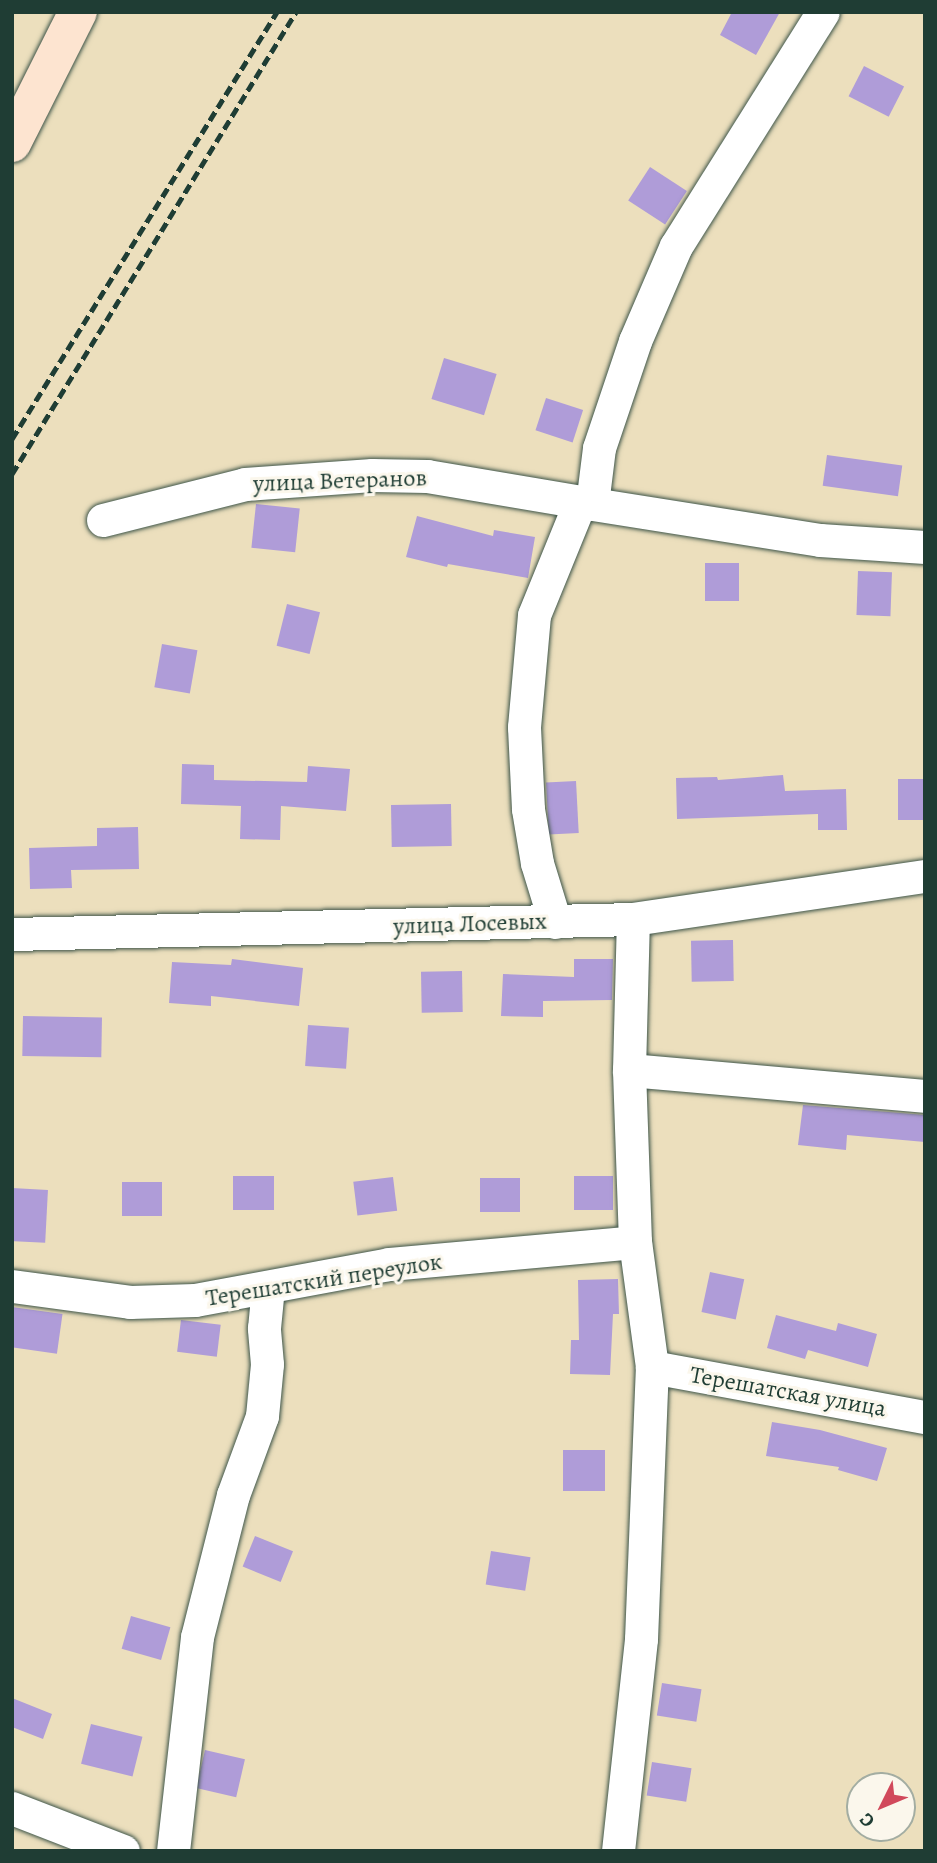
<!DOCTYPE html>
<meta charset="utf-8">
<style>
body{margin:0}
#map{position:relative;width:937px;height:1863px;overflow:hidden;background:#ecdfbd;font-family:Alegreya,serif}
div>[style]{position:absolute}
.building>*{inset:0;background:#af9cd8;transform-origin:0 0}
.roads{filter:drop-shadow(0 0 2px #3e5549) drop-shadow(0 0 2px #3e5549)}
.minor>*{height:33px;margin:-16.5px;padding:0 16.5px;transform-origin:16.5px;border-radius:16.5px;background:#fff}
.secondary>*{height:38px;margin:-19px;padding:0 19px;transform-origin:19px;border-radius:19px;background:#fde4d0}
.rail>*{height:5px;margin-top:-2.5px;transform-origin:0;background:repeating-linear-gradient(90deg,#1f3d34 0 10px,transparent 0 15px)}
span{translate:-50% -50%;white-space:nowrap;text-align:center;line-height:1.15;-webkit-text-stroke:6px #fbf7ec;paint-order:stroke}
.street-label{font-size:24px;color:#1f3d34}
.frame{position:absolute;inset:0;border:14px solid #1f3d34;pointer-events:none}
.north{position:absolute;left:846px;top:1772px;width:70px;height:70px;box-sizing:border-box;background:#fbf7ec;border:2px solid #a3ada2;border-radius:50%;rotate:227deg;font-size:19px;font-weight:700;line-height:28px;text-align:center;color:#1f3d34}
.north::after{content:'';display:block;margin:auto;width:24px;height:32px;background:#d1495b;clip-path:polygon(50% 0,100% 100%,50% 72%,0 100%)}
</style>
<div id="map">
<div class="building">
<i style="clip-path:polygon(732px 12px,780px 12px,756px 55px,720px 35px)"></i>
<i style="left:864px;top:66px;width:45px;height:34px;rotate:27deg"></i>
<i style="left:650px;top:167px;width:44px;height:40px;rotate:33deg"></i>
<i style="left:444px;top:358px;width:55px;height:43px;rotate:17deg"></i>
<i style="left:546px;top:398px;width:39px;height:34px;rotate:18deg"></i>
<i style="left:827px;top:455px;width:76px;height:31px;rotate:8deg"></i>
<i style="left:256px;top:504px;width:44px;height:44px;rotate:6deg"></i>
<i style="clip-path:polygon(417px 516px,493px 536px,494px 530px,535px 537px,528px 578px,448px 564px,447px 567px,406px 557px)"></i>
<i style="left:705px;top:563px;width:34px;height:38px"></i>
<i style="left:858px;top:571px;width:34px;height:44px;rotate:2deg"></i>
<i style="left:287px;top:604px;width:34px;height:43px;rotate:14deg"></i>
<i style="left:162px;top:644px;width:36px;height:44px;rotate:10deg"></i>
<i style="clip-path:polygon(182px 764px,214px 765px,214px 780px,307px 782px,308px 766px,350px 769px,346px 811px,281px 806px,280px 840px,240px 839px,241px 806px,181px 804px)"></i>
<i style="clip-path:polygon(783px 775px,785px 791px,846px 789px,847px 830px,818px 830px,818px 814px,677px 819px,676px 778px,717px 777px,718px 780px)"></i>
<i style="left:925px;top:779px;width:41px;height:27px;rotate:90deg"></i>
<i style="left:576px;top:781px;width:52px;height:30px;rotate:87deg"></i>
<i style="left:451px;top:804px;width:42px;height:60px;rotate:89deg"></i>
<i style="clip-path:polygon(138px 827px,139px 869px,71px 870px,72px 888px,30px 889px,29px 848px,97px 846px,97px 828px)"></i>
<i style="left:733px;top:940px;width:41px;height:42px;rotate:89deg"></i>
<i style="clip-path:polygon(232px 959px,303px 968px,299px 1006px,211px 996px,211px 1006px,169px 1003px,172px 962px,231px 965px)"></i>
<i style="clip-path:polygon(574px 959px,613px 959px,612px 1000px,543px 1001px,543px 1017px,501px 1016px,503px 974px,574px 977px)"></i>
<i style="left:462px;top:971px;width:41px;height:41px;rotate:89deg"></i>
<i style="left:23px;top:1016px;width:79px;height:40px;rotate:1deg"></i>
<i style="left:308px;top:1025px;width:41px;height:41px;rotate:4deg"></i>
<i style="clip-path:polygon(803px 1105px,925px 1115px,925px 1142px,847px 1135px,846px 1150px,798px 1145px)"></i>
<i style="left:274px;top:1176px;width:34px;height:41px;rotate:90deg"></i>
<i style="left:574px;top:1176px;width:39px;height:34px"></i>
<i style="left:393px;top:1177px;width:34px;height:40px;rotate:83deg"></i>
<i style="left:480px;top:1178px;width:40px;height:34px"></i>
<i style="left:122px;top:1182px;width:40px;height:34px"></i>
<i style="left:12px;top:1188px;width:36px;height:53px;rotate:3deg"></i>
<i style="left:710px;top:1272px;width:35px;height:41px;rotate:12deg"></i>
<i style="clip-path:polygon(618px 1279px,619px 1314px,613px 1314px,610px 1375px,570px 1374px,571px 1340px,579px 1340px,578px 1280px)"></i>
<i style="left:12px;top:1307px;width:51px;height:40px;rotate:8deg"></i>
<i style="clip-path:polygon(776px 1315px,836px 1331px,838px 1323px,877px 1334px,868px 1367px,808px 1350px,805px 1359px,767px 1348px)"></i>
<i style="left:181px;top:1320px;width:40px;height:32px;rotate:7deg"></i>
<i style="clip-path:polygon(772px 1422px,820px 1430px,887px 1448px,877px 1481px,838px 1470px,839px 1467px,766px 1456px)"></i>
<i style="left:563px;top:1450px;width:42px;height:41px"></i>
<i style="left:255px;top:1536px;width:41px;height:33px;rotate:22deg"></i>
<i style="left:491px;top:1551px;width:40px;height:34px;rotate:9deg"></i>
<i style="left:131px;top:1616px;width:41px;height:34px;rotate:16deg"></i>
<i style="left:662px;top:1683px;width:40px;height:33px;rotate:9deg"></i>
<i style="clip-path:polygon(12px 1698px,52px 1714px,43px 1739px,12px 1727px)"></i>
<i style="left:91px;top:1724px;width:53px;height:41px;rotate:14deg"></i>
<i style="left:205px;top:1750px;width:41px;height:39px;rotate:13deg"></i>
<i style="left:652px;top:1762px;width:40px;height:34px;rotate:9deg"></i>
</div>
<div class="roads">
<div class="minor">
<i style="left:592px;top:504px;width:56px;rotate:-82.9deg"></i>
<i style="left:599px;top:448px;width:113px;rotate:-71.4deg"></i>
<i style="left:635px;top:341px;width:103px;rotate:-66.7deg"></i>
<i style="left:676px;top:246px;width:276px;rotate:-57.9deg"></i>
<i style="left:103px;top:520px;width:146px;rotate:-14.2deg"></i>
<i style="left:245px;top:484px;width:127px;rotate:-4.1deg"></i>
<i style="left:372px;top:475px;width:55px;rotate:1deg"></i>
<i style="left:427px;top:476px;width:155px;rotate:9.6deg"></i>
<i style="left:555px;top:922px;width:62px;rotate:-107deg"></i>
<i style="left:537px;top:863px;width:55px;rotate:-99.5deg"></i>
<i style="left:528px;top:809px;width:82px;rotate:-92.8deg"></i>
<i style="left:524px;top:727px;width:112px;rotate:-84.9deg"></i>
<i style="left:534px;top:615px;width:122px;rotate:-67.8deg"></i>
<i style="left:580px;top:502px;width:243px;rotate:9deg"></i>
<i style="left:820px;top:540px;width:105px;rotate:3.8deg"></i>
<i style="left:12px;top:934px;width:621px;rotate:-1.38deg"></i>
<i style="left:633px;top:919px;width:295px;rotate:-8.4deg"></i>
<i style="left:629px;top:1070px;width:297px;rotate:5deg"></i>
<i style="left:12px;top:1286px;width:119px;rotate:7.7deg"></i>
<i style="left:130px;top:1302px;width:65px;rotate:-1.8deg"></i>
<i style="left:195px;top:1300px;width:197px;rotate:-10.5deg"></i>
<i style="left:389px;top:1264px;width:247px;rotate:-5.1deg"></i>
<i style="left:652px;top:1367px;width:278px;rotate:10.4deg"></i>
<i style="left:12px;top:1808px;width:119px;rotate:21.2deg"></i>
<i style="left:173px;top:1851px;width:215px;rotate:-83.6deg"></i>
<i style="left:197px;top:1637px;width:146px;rotate:-75.8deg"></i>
<i style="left:233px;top:1495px;width:84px;rotate:-69.8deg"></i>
<i style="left:262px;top:1416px;width:52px;rotate:-84.5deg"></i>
<i style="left:267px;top:1364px;width:36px;rotate:-95deg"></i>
<i style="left:264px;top:1328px;width:41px;rotate:-84.4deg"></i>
<i style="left:618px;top:1851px;width:213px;rotate:-83.8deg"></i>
<i style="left:641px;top:1639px;width:272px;rotate:-87.7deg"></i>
<i style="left:652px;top:1367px;width:126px;rotate:-97.7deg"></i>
<i style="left:635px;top:1242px;width:172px;rotate:-92deg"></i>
<i style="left:629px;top:1070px;width:151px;rotate:-88.5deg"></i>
</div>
<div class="secondary">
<i style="left:12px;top:143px;width:147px;rotate:-63.3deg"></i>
</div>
</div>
<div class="rail">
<i style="left:12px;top:439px;width:503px;rotate:-58.18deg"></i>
<i style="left:12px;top:474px;width:542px;rotate:-58.42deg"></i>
</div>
<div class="street-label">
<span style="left:340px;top:481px;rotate:-2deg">улица Ветеранов</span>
<span style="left:470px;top:924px;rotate:-2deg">улица Лосевых</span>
<span style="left:324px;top:1280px;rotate:-9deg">Терешатский переулок</span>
<span style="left:788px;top:1392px;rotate:10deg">Терешатская улица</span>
</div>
<div class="frame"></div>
<div class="north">С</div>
</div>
